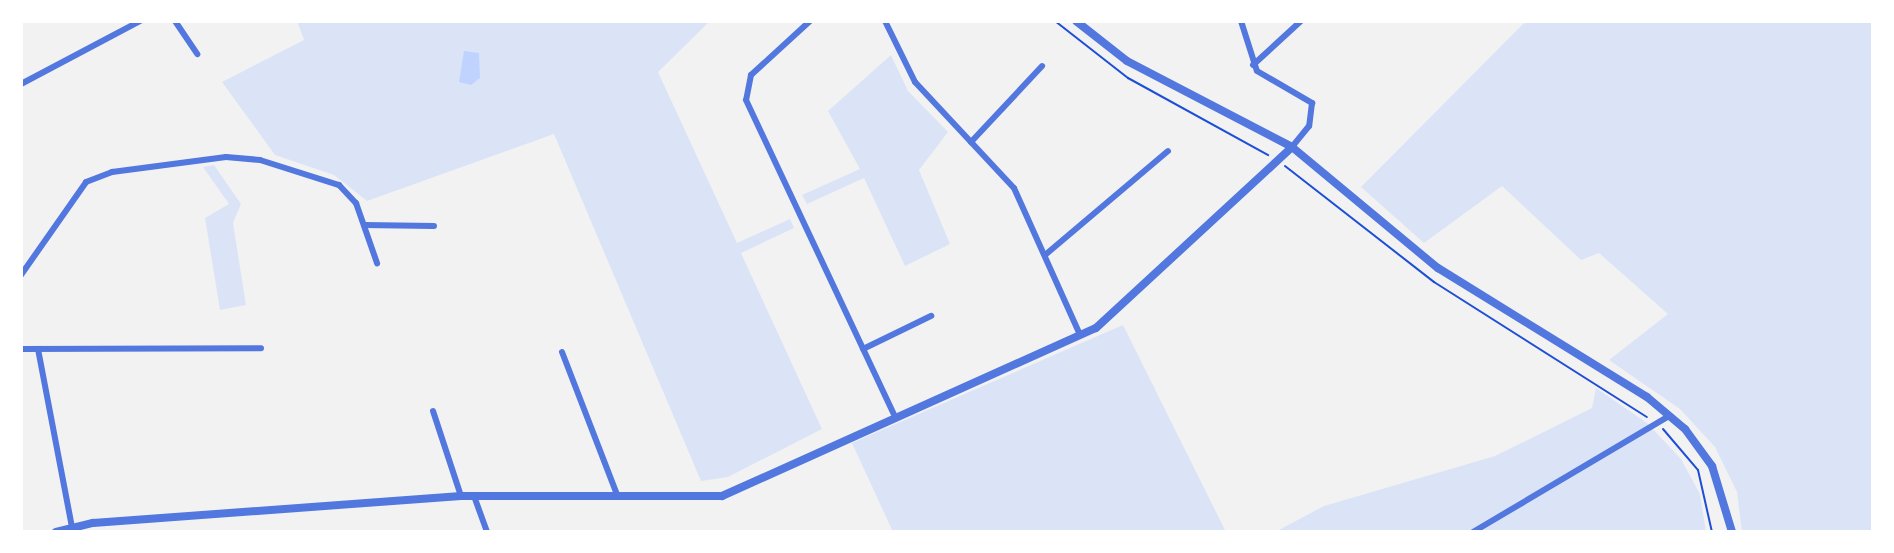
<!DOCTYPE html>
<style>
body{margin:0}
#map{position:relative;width:1894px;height:553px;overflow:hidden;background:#f2f2f2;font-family:Cabin,sans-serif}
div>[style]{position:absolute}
.green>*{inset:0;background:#dbe4f7}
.water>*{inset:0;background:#bfd3fe}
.path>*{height:2px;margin:-1px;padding:0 1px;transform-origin:1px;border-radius:1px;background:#1d4ed8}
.minor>*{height:6px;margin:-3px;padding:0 3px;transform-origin:3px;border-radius:3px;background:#5277de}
.tertiary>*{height:8px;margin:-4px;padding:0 4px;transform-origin:4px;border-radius:4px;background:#5277de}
span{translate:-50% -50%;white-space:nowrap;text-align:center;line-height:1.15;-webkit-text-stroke:5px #fff;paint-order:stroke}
.frame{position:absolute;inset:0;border:23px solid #fff;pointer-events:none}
</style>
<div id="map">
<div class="green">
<i style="clip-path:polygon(297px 21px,710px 21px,658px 72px,737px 243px,790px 219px,794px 228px,741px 253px,822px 429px,728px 477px,701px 481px,554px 134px,367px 201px,334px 175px,275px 155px,222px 82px,304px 40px)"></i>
<i style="clip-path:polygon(1526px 21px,1873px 21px,1873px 532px,1742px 532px,1737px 492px,1715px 447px,1680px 409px,1609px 360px,1668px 314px,1599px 253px,1581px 260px,1502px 186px,1424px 243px,1361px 187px)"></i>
<i style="clip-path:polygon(891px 55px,908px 91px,948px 132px,919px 170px,950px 244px,905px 266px,864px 178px,807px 204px,802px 195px,860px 169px,828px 111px)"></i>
<i style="clip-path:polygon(214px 165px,241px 204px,233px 223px,246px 305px,220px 310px,205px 218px,229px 204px,203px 167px)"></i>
<i style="clip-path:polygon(1123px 325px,1226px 532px,893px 532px,852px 443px)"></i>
<i style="clip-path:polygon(1596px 388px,1647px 423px,1681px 459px,1700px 494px,1706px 532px,1275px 532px,1324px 506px,1495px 456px,1592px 408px)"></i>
</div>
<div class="water">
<i style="clip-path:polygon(464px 51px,479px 53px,480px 78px,471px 85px,459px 82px)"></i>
</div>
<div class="path">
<i style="left:1055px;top:21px;width:93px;rotate:38deg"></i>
<i style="left:1128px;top:78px;width:160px;rotate:28.8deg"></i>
<i style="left:1285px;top:166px;width:189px;rotate:37.9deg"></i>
<i style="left:1434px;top:282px;width:252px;rotate:32.4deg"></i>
<i style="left:1663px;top:429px;width:54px;rotate:49.5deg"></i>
<i style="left:1698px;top:470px;width:64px;rotate:77.3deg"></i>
</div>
<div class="minor">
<i style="left:175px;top:21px;width:40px;rotate:56deg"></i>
<i style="left:810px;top:21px;width:80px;rotate:137.5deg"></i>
<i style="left:751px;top:75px;width:25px;rotate:101deg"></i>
<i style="left:746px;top:100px;width:347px;rotate:64.8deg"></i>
<i style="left:885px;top:21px;width:68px;rotate:63.8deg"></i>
<i style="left:915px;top:82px;width:145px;rotate:47deg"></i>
<i style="left:1014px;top:188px;width:161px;rotate:65.8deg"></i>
<i style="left:1241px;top:21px;width:52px;rotate:72.3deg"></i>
<i style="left:1257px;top:71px;width:64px;rotate:30.2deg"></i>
<i style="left:1312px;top:103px;width:23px;rotate:97deg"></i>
<i style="left:1309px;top:126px;width:27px;rotate:129deg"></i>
<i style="left:1253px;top:65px;width:65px;rotate:-42.5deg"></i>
<i style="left:21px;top:84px;width:135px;rotate:-27.9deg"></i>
<i style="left:971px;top:142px;width:104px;rotate:-46.9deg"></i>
<i style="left:364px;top:225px;width:70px;rotate:0.8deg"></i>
<i style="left:1045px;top:255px;width:161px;rotate:-40.2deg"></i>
<i style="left:21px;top:275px;width:113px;rotate:-55deg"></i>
<i style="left:86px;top:182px;width:28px;rotate:-21deg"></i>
<i style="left:112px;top:172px;width:115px;rotate:-7.5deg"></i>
<i style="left:226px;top:157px;width:34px;rotate:5deg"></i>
<i style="left:260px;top:160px;width:83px;rotate:17.6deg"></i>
<i style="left:339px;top:185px;width:25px;rotate:47deg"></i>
<i style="left:356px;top:203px;width:64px;rotate:70.7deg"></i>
<i style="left:21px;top:349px;width:240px;rotate:-0.2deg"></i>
<i style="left:38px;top:349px;width:186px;rotate:79.2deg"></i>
<i style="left:863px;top:349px;width:76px;rotate:-25.9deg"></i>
<i style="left:562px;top:352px;width:155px;rotate:68.9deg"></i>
<i style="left:433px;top:411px;width:89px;rotate:71.8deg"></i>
<i style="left:474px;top:496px;width:38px;rotate:70deg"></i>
<i style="left:1473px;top:532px;width:228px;rotate:-30.6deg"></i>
</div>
<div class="tertiary">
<i style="left:1076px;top:21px;width:65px;rotate:38.1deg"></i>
<i style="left:1127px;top:61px;width:186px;rotate:27.5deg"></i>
<i style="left:1292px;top:147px;width:190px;rotate:39.7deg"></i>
<i style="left:1438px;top:268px;width:246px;rotate:31.7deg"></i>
<i style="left:1647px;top:397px;width:50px;rotate:40.1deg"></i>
<i style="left:1685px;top:429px;width:46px;rotate:53.9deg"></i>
<i style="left:1712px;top:466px;width:69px;rotate:73.1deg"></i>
<i style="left:56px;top:532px;width:38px;rotate:-14deg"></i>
<i style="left:93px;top:523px;width:369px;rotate:-4.2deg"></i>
<i style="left:461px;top:496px;width:261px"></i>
<i style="left:722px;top:496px;width:410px;rotate:-24.2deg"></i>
<i style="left:1096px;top:328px;width:267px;rotate:-42.7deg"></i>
</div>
<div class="frame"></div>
</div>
